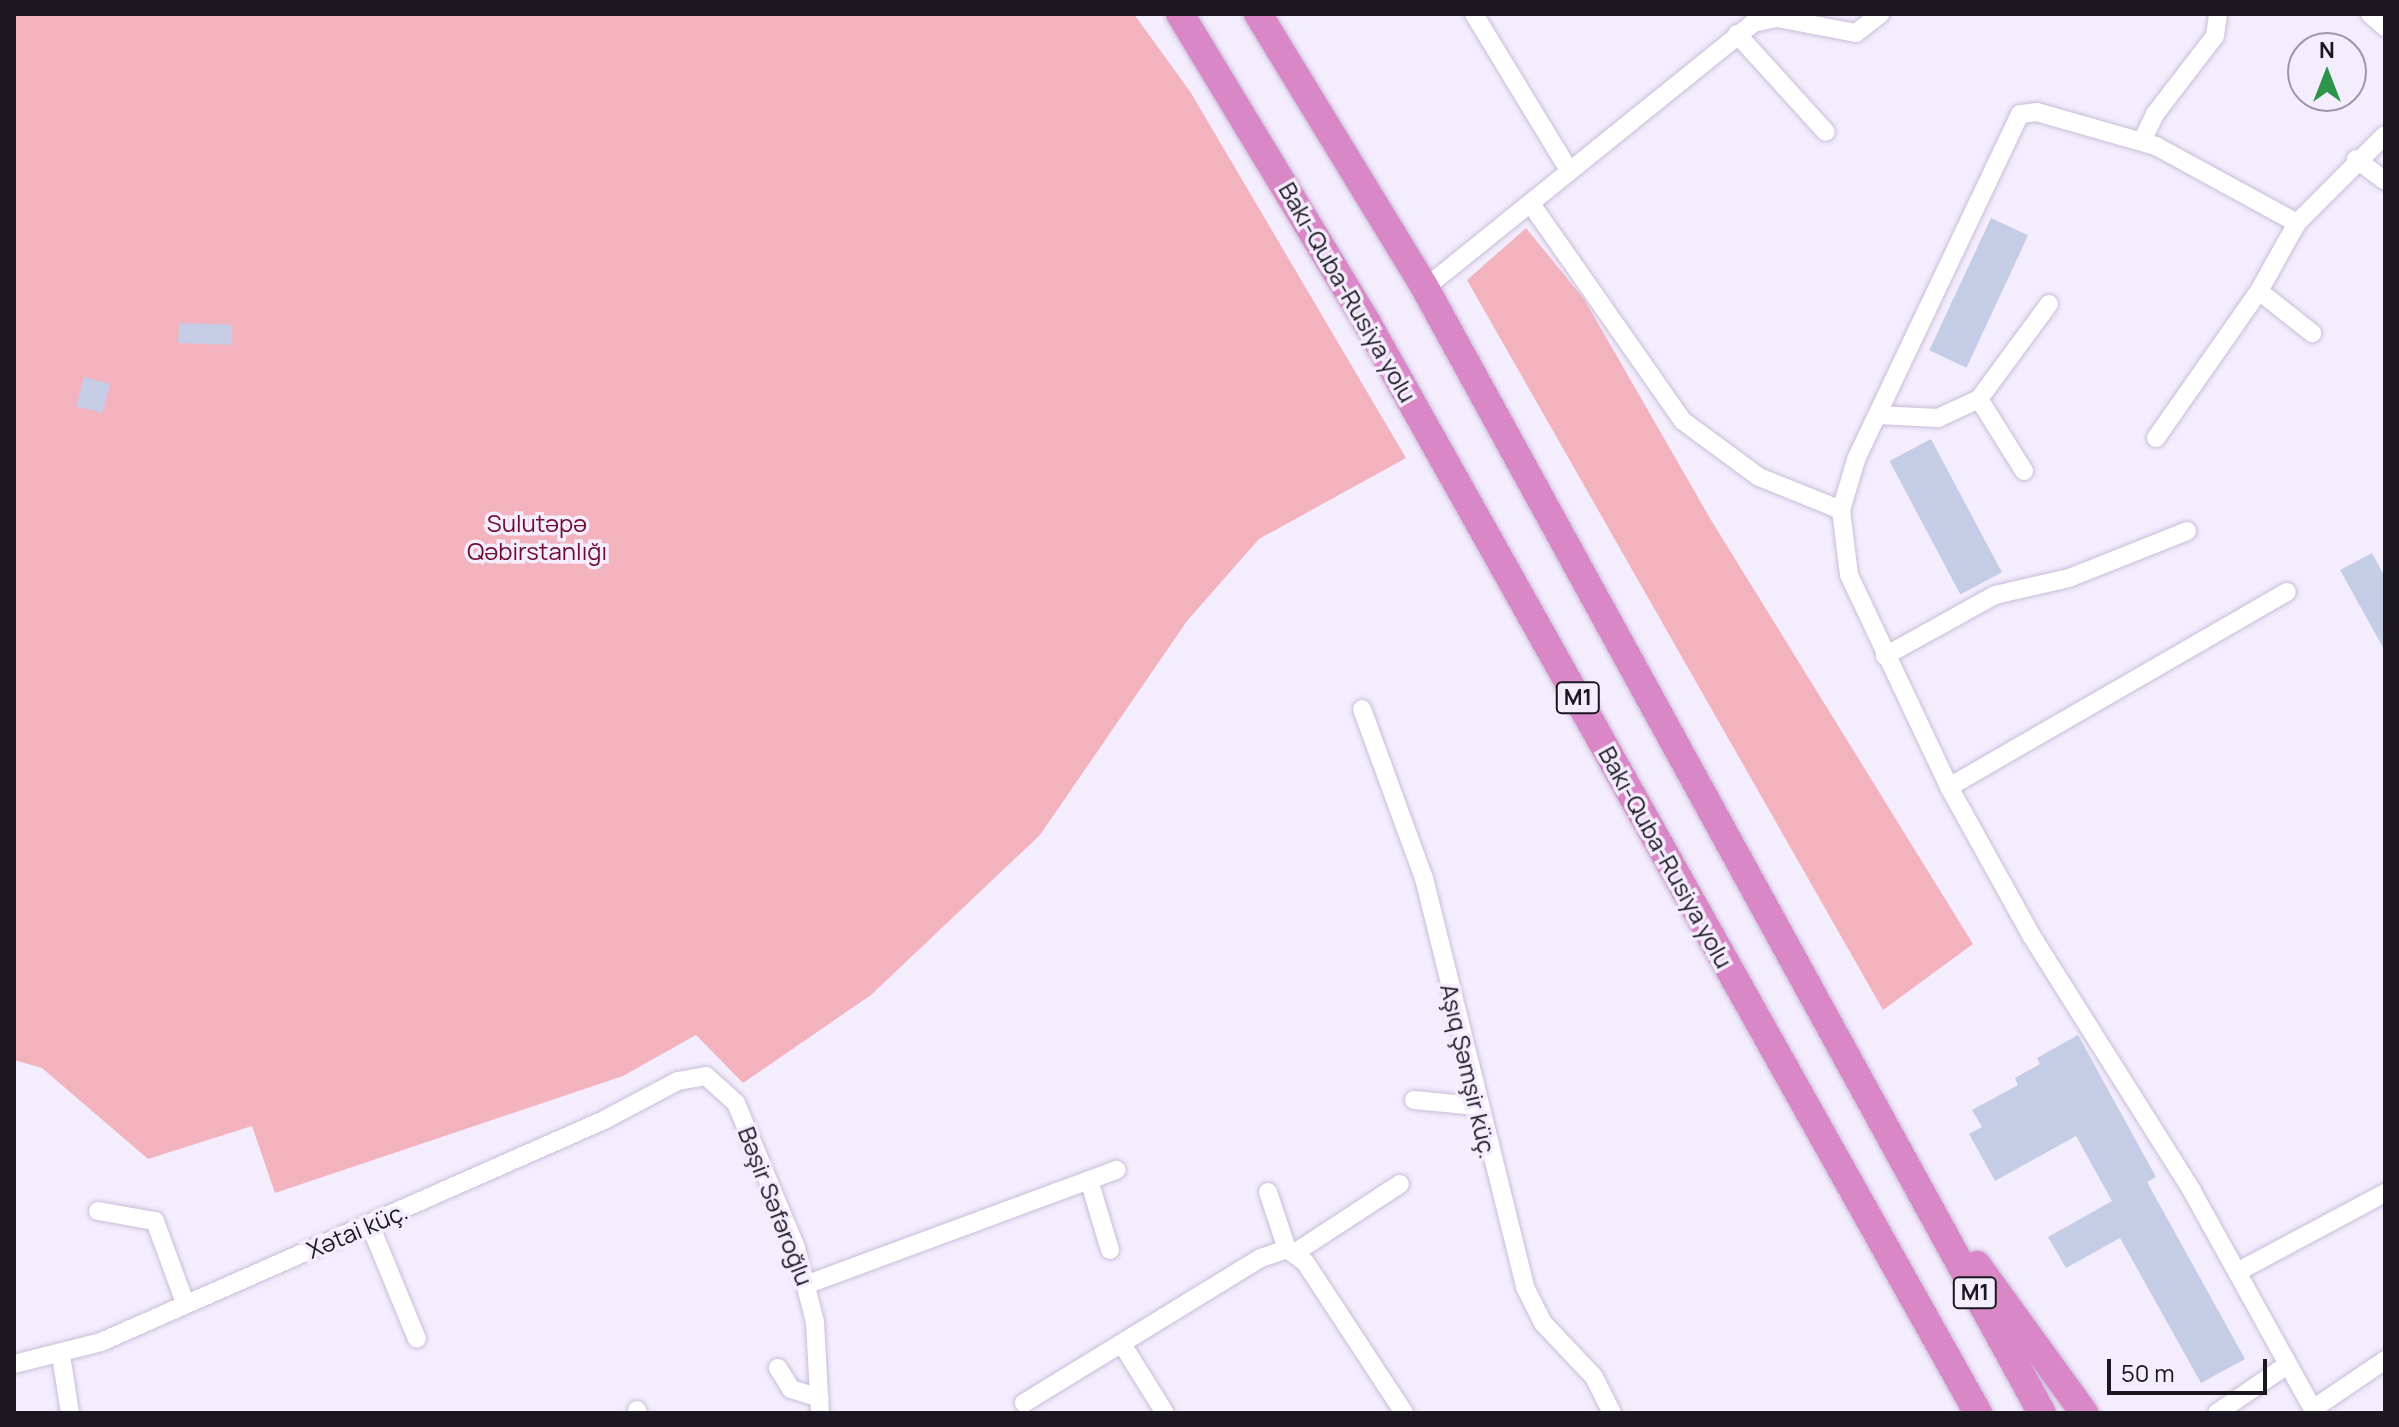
<!DOCTYPE html>
<meta charset="utf-8">
<style>
body{margin:0}
#map{position:relative;width:2399px;height:1427px;overflow:hidden;background:#f4edfd;font-family:Manrope,sans-serif}
div>[style]{position:absolute}
.green>*{inset:0;background:#f3b3be}
.building>*{inset:0;background:#c5cce6;transform-origin:0 0}
.roads{filter:drop-shadow(0 0 2px #c8bdd7) drop-shadow(0 0 2px #c8bdd7)}
.minor>*{height:18px;margin:-9px;padding:0 9px;transform-origin:9px;border-radius:9px;background:#fff}
.trunk>*{height:28px;margin:-14px;padding:0 14px;transform-origin:14px;border-radius:14px;background:#da87c8}
span{translate:-50% -50%;white-space:nowrap;text-align:center;line-height:1.15;-webkit-text-stroke:7px #f4edfd;paint-order:stroke}
.shield-label span{padding:2px 6px;background:#f4edfd;border:2px solid;border-radius:6px;-webkit-text-stroke-width:0}
.shield-label{font-size:22px;color:#1b1720;font-weight:700}
.street-label{font-size:24px;color:#1b1720}
.park-label{font-size:24px;color:#710b30}
.frame{position:absolute;inset:0;border:16px solid #1b1720;pointer-events:none}
.north{position:absolute;left:2287px;top:32px;width:80px;height:80px;box-sizing:border-box;background:#f4edfd;border:2px solid #9d97a5;border-radius:50%;rotate:0deg;font-size:22px;font-weight:700;line-height:32px;text-align:center;color:#1b1720}
.north::after{content:'';display:block;margin:auto;width:28px;height:36px;background:#2c944b;clip-path:polygon(50% 0,100% 100%,50% 72%,0 100%)}
.scale{position:absolute;left:2107px;top:1359px;width:160px;height:36px;box-sizing:border-box;border:4px solid #1b1720;border-top:0;padding-left:10px;font-size:24px;line-height:28px;white-space:nowrap;color:#1b1720;-webkit-text-stroke:6px #f4edfd;paint-order:stroke}
</style>
<div id="map">
<div class="green">
<i style="clip-path:polygon(14px 14px,1134px 14px,1191px 93px,1406px 458px,1259px 539px,1187px 621px,1040px 835px,871px 995px,743px 1083px,696px 1035px,623px 1076px,275px 1193px,252px 1126px,148px 1159px,42px 1068px,14px 1060px)"></i>
<i style="clip-path:polygon(1526px 228px,1584px 299px,1711px 520px,1973px 944px,1883px 1010px,1467px 280px)"></i>
</div>
<div class="building">
<i style="left:1991px;top:218px;width:41px;height:146px;rotate:25deg"></i>
<i style="left:179px;top:323px;width:53px;height:20px;rotate:2deg"></i>
<i style="left:84px;top:377px;width:27px;height:30px;rotate:15deg"></i>
<i style="left:1931px;top:439px;width:151px;height:47px;rotate:62deg"></i>
<i style="clip-path:polygon(2372px 553px,2385px 577px,2385px 651px,2340px 570px)"></i>
<i style="clip-path:polygon(2078px 1035px,2156px 1177px,2147px 1182px,2245px 1359px,2201px 1383px,2120px 1238px,2066px 1268px,2048px 1237px,2112px 1201px,2076px 1136px,1995px 1181px,1969px 1134px,1982px 1127px,1972px 1110px,2018px 1085px,2015px 1078px,2040px 1064px,2037px 1058px)"></i>
</div>
<div class="roads">
<div class="minor">
<i style="left:1474px;top:14px;width:183px;rotate:58.7deg"></i>
<i style="left:2370px;top:14px;width:20px;rotate:41deg"></i>
<i style="left:1737px;top:34px;width:132px;rotate:47.8deg"></i>
<i style="left:2142px;top:141px;width:30px;rotate:-64deg"></i>
<i style="left:2155px;top:114px;width:98px;rotate:-52.4deg"></i>
<i style="left:2215px;top:36px;width:22px;rotate:-82deg"></i>
<i style="left:2356px;top:159px;width:36px;rotate:37deg"></i>
<i style="left:1531px;top:204px;width:265px;rotate:55deg"></i>
<i style="left:1683px;top:421px;width:94px;rotate:36.4deg"></i>
<i style="left:1759px;top:477px;width:88px;rotate:21.9deg"></i>
<i style="left:2297px;top:223px;width:161px;rotate:-151.4deg"></i>
<i style="left:2156px;top:146px;width:124px;rotate:-164.1deg"></i>
<i style="left:2037px;top:112px;width:17px;rotate:173deg"></i>
<i style="left:2020px;top:114px;width:383px;rotate:115.4deg"></i>
<i style="left:1856px;top:460px;width:52px;rotate:106.7deg"></i>
<i style="left:1841px;top:510px;width:65px;rotate:83deg"></i>
<i style="left:1849px;top:575px;width:234px;rotate:64.7deg"></i>
<i style="left:1949px;top:787px;width:169px;rotate:61deg"></i>
<i style="left:2031px;top:935px;width:302px;rotate:57.8deg"></i>
<i style="left:2192px;top:1191px;width:254px;rotate:61deg"></i>
<i style="left:1425px;top:288px;width:422px;rotate:-38.9deg"></i>
<i style="left:1753px;top:23px;width:25px;rotate:-12deg"></i>
<i style="left:1777px;top:18px;width:80px;rotate:10.8deg"></i>
<i style="left:1856px;top:33px;width:31px;rotate:-38deg"></i>
<i style="left:2259px;top:291px;width:68px;rotate:38.4deg"></i>
<i style="left:1979px;top:399px;width:85px;rotate:58deg"></i>
<i style="left:1878px;top:415px;width:60px;rotate:2.9deg"></i>
<i style="left:1938px;top:418px;width:45px;rotate:-24.9deg"></i>
<i style="left:1979px;top:399px;width:118px;rotate:-53.6deg"></i>
<i style="left:2156px;top:438px;width:179px;rotate:-55deg"></i>
<i style="left:2259px;top:291px;width:78px;rotate:-60.8deg"></i>
<i style="left:2297px;top:223px;width:124px;rotate:-45deg"></i>
<i style="left:1885px;top:656px;width:126px;rotate:-29deg"></i>
<i style="left:1995px;top:595px;width:76px;rotate:-12.9deg"></i>
<i style="left:2069px;top:578px;width:127px;rotate:-21.7deg"></i>
<i style="left:1362px;top:709px;width:180px;rotate:69.9deg"></i>
<i style="left:1424px;top:878px;width:421px;rotate:76.1deg"></i>
<i style="left:1525px;top:1287px;width:40px;rotate:63.4deg"></i>
<i style="left:1543px;top:1323px;width:74px;rotate:46.6deg"></i>
<i style="left:1594px;top:1377px;width:40px;rotate:63.4deg"></i>
<i style="left:1949px;top:787px;width:390px;rotate:-30deg"></i>
<i style="left:1414px;top:1100px;width:63px;rotate:5.4deg"></i>
<i style="left:1089px;top:1180px;width:73px;rotate:73.3deg"></i>
<i style="left:1268px;top:1192px;width:60px;rotate:71.6deg"></i>
<i style="left:98px;top:1211px;width:58px;rotate:10deg"></i>
<i style="left:155px;top:1221px;width:87px;rotate:69.9deg"></i>
<i style="left:370px;top:1225px;width:123px;rotate:67.6deg"></i>
<i style="left:1296px;top:1252px;width:124px;rotate:-33.2deg"></i>
<i style="left:2237px;top:1272px;width:168px;rotate:-28.1deg"></i>
<i style="left:808px;top:1284px;width:329px;rotate:-20.3deg"></i>
<i style="left:1122px;top:1344px;width:81px;rotate:58.1deg"></i>
<i style="left:61px;top:1355px;width:59px;rotate:81.2deg"></i>
<i style="left:14px;top:1364px;width:90px;rotate:-14.2deg"></i>
<i style="left:101px;top:1342px;width:550px;rotate:-23.81deg"></i>
<i style="left:604px;top:1120px;width:84px;rotate:-27.8deg"></i>
<i style="left:678px;top:1081px;width:28px;rotate:-10deg"></i>
<i style="left:706px;top:1076px;width:40px;rotate:42deg"></i>
<i style="left:736px;top:1103px;width:157px;rotate:67.5deg"></i>
<i style="left:796px;top:1248px;width:76px;rotate:75.6deg"></i>
<i style="left:815px;top:1322px;width:91px;rotate:86.9deg"></i>
<i style="left:778px;top:1368px;width:25px;rotate:58deg"></i>
<i style="left:791px;top:1389px;width:30px;rotate:17deg"></i>
<i style="left:1024px;top:1403px;width:278px;rotate:-31.5deg"></i>
<i style="left:1261px;top:1258px;width:28px;rotate:-19deg"></i>
<i style="left:1287px;top:1249px;width:22px;rotate:36deg"></i>
<i style="left:1305px;top:1262px;width:181px;rotate:56.7deg"></i>
<i style="left:2313px;top:1409px;width:87px;rotate:-34.2deg"></i>
<i style="left:637px;top:1410px;width:3px;rotate:72deg"></i>
<i style="left:2217px;top:1413px;width:85px;rotate:-34.4deg"></i>
</div>
<div class="trunk">
<i style="left:1180px;top:14px;width:359px;rotate:58.8deg"></i>
<i style="left:1366px;top:321px;width:1252px;rotate:60.73deg"></i>
<i style="left:1258px;top:14px;width:321px;rotate:58.6deg"></i>
<i style="left:1425px;top:288px;width:1283px;rotate:61.26deg"></i>
<i style="left:1977px;top:1265px;width:183px;rotate:54.1deg"></i>
</div>
</div>
<div class="shield-label">
<span style="left:1578px;top:698px">M1</span>
<span style="left:1975px;top:1293px">M1</span>
</div>
<div class="street-label">
<span style="left:1348px;top:292px;rotate:60deg">Bakı-Quba-Rusiya yolu</span>
<span style="left:1666px;top:857px;rotate:61deg">Bakı-Quba-Rusiya yolu</span>
<span style="left:1469px;top:1071px;rotate:77deg">Aşıq Şəmşir küç.</span>
<span style="left:776px;top:1206px;rotate:69deg">Bəşir Səfəroğlu</span>
<span style="left:357px;top:1230px;rotate:-23deg">Xətai küç.</span>
</div>
<div class="park-label">
<span style="left:537px;top:537px">Sulutəpə<br>Qəbirstanlığı</span>
</div>
<div class="frame"></div>
<div class="north">N</div>
<div class="scale">50 m</div>
</div>
